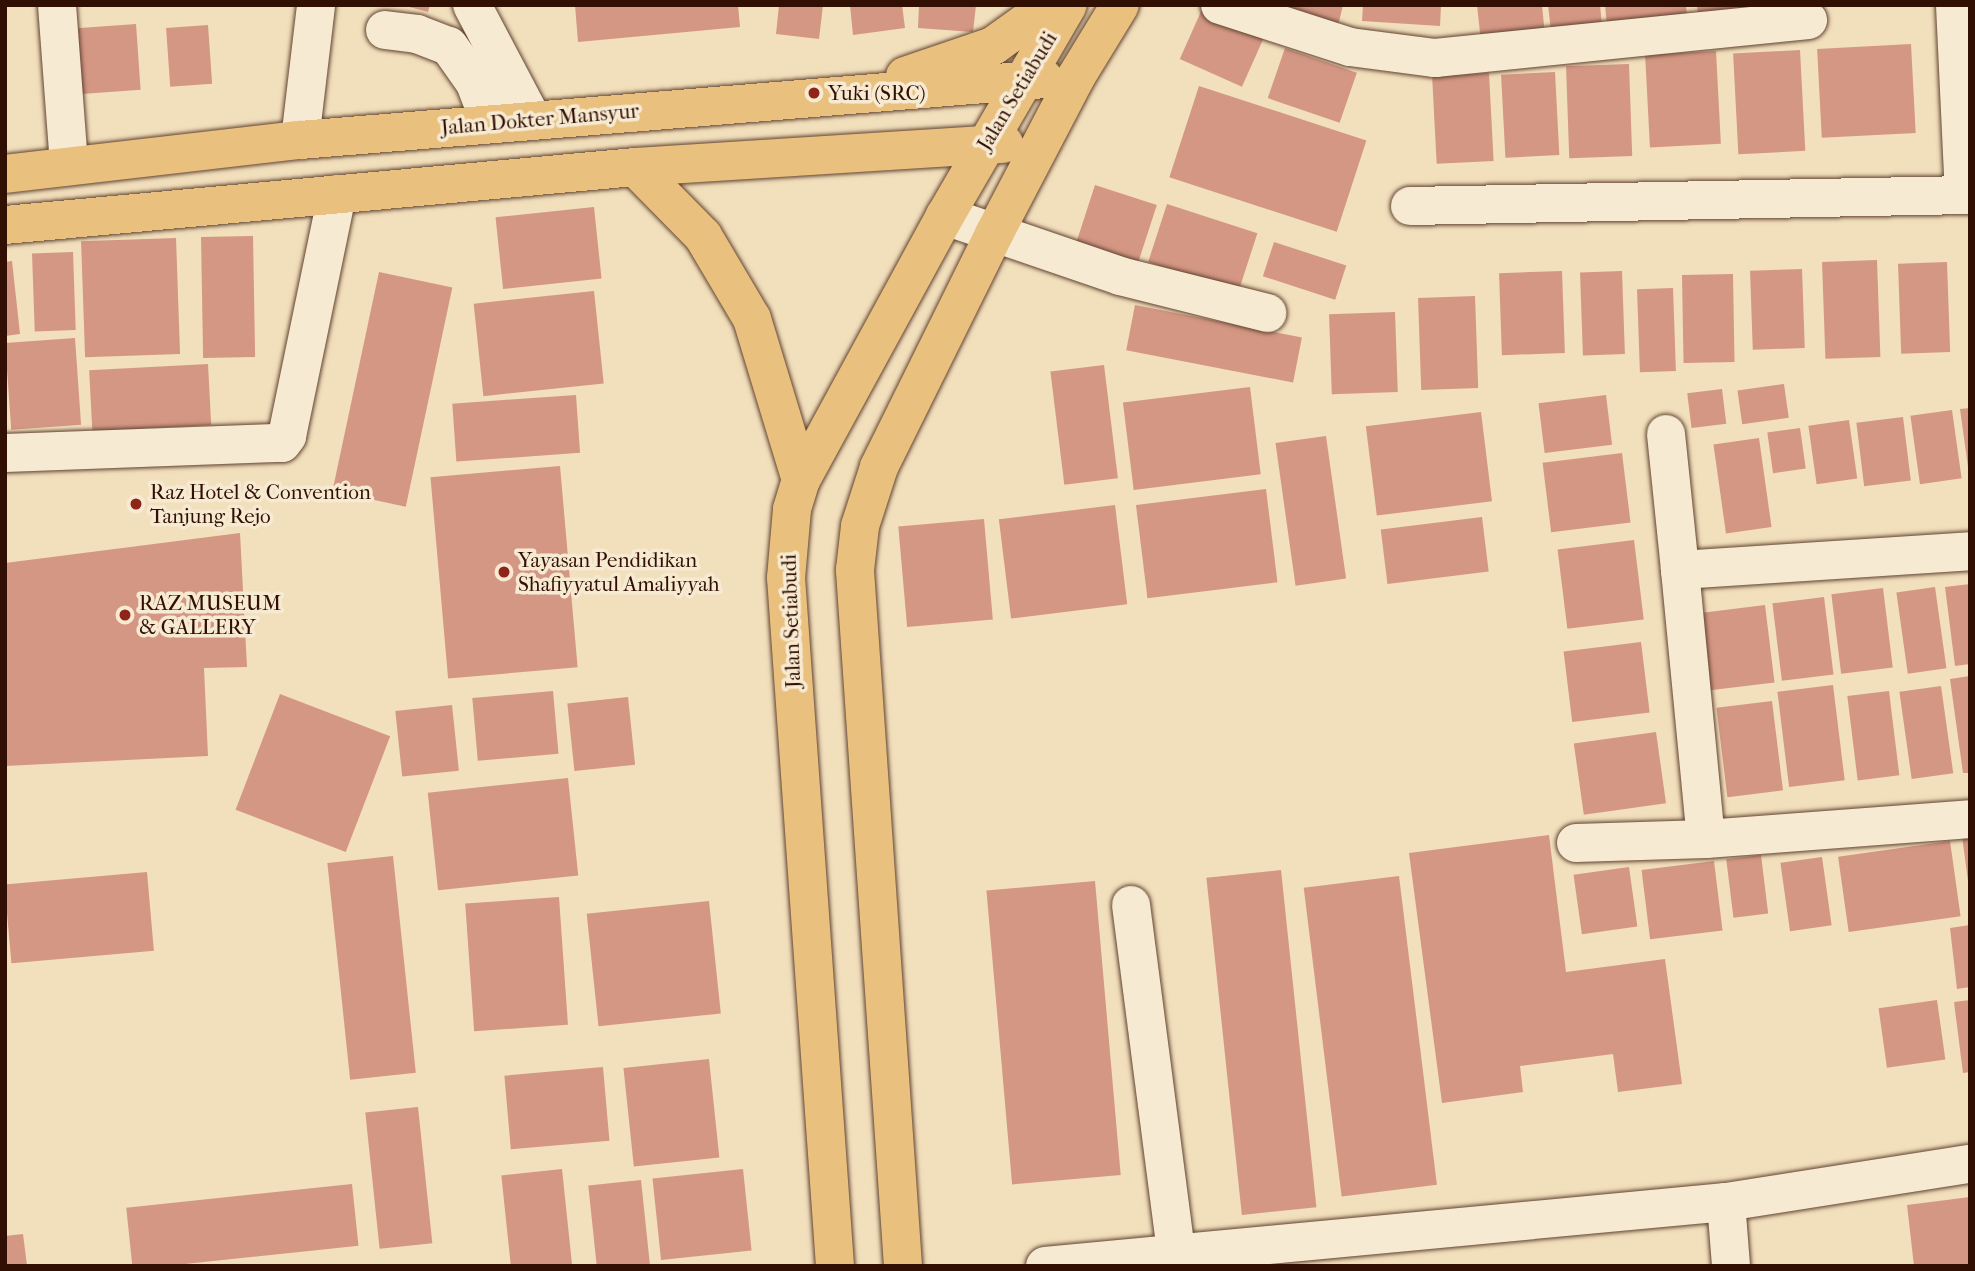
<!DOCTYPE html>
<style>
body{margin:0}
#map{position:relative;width:1975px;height:1271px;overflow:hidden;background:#f2dfbc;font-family:"IM FELL French Canon",serif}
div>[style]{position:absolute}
.building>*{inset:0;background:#d49784;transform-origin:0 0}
.roads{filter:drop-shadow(0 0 2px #614330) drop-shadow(0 0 2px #614330)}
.minor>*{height:38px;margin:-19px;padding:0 19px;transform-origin:19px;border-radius:19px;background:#f7ead3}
.major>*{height:38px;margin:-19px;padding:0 19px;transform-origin:19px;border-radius:19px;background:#e9c07e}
.dots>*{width:19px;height:19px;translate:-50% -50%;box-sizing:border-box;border:4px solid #f7ead3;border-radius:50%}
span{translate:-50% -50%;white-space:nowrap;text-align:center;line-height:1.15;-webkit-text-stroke:7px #f7ead3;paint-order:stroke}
.street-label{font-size:21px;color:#310f02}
.poi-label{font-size:21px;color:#310f02}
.left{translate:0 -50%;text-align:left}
.frame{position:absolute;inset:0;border:7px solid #310f02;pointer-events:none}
</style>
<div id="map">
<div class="building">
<i style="clip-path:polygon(402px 5px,430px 5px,428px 12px)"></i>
<i style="clip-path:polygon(575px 5px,738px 5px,740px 27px,578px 42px)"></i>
<i style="clip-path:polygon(779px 5px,823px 5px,819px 39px,776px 34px)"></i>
<i style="clip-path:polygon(850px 5px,902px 5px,905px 28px,853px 35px)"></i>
<i style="clip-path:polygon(919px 5px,976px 5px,973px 32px,918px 28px)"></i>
<i style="clip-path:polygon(1251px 5px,1343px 5px,1338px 26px)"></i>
<i style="clip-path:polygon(1363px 5px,1441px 5px,1440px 26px,1362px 21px)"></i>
<i style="clip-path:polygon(1477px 5px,1542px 5px,1545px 36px,1481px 42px)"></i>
<i style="clip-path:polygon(1548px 5px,1600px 5px,1602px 26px,1551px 31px)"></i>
<i style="clip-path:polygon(1605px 5px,1686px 5px,1688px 28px,1608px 36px)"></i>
<i style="clip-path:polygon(1697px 5px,1754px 5px,1755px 23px,1699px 29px)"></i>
<i style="left:1203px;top:7px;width:68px;height:57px;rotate:24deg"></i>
<i style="left:136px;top:24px;width:66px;height:70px;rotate:86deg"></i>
<i style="left:208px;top:25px;width:59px;height:42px;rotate:86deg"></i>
<i style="left:1911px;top:44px;width:89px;height:94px;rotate:87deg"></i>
<i style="left:1285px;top:48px;width:76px;height:53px;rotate:19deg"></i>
<i style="left:1800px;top:50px;width:101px;height:67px;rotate:87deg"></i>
<i style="left:1716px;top:51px;width:93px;height:71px;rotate:87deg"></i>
<i style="left:1629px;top:64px;width:92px;height:63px;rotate:88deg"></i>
<i style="left:1555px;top:72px;width:83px;height:54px;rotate:87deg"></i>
<i style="left:1489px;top:73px;width:88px;height:57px;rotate:87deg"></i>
<i style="left:1199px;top:86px;width:176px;height:96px;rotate:18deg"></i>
<i style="left:1095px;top:185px;width:65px;height:66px;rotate:18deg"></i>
<i style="left:1167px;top:204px;width:95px;height:61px;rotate:18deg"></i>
<i style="left:594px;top:207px;width:72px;height:99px;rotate:84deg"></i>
<i style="left:253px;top:236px;width:121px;height:52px;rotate:89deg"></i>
<i style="left:176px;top:238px;width:116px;height:95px;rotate:88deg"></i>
<i style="left:1274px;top:242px;width:76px;height:36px;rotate:18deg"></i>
<i style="left:73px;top:252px;width:78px;height:41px;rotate:88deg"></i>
<i style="left:1877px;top:260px;width:97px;height:55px;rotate:88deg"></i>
<i style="clip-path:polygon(12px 261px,20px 334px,5px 336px,5px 262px)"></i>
<i style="left:1947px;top:262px;width:90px;height:49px;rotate:88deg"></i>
<i style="left:1802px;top:269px;width:79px;height:52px;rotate:88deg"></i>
<i style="left:1562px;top:271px;width:82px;height:63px;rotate:88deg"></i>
<i style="left:1622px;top:271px;width:83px;height:42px;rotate:88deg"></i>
<i style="left:379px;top:272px;width:75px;height:224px;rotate:12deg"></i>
<i style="left:1733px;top:274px;width:88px;height:51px;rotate:89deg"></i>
<i style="left:1673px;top:288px;width:83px;height:36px;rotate:88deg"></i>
<i style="left:594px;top:291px;width:93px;height:121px;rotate:84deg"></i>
<i style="left:1475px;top:296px;width:92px;height:57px;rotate:88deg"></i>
<i style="left:1135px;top:305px;width:170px;height:46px;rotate:11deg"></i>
<i style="left:1395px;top:312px;width:80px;height:66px;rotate:88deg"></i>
<i style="left:75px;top:338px;width:87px;height:70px;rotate:86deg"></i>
<i style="left:208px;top:364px;width:61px;height:119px;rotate:87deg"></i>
<i style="left:1104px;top:365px;width:114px;height:54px;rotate:83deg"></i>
<i style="left:1784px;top:384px;width:34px;height:47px;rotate:82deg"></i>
<i style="left:1250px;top:387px;width:88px;height:128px;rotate:83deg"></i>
<i style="left:1722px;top:389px;width:35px;height:35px;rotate:83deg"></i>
<i style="left:576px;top:395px;width:58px;height:124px;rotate:86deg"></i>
<i style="left:1606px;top:395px;width:50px;height:68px;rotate:83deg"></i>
<i style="clip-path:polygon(1970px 408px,1970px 467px,1968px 467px,1960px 409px)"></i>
<i style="left:1952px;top:410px;width:69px;height:42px;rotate:82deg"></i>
<i style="left:1481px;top:412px;width:90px;height:116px;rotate:83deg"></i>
<i style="left:1903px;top:417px;width:64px;height:47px;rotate:83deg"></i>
<i style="left:1849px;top:420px;width:59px;height:41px;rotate:82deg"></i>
<i style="left:1800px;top:428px;width:41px;height:33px;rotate:82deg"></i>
<i style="left:1326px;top:436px;width:144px;height:51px;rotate:82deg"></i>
<i style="left:1759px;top:438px;width:90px;height:46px;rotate:82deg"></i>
<i style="left:1622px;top:453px;width:70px;height:80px;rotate:83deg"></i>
<i style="left:560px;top:466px;width:202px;height:130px;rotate:85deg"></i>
<i style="left:1266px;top:489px;width:94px;height:131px;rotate:83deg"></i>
<i style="left:1115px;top:505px;width:100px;height:117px;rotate:83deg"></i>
<i style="left:1482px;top:517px;width:55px;height:102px;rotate:83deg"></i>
<i style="left:984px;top:519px;width:101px;height:86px;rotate:85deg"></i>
<i style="clip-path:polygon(240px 533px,247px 667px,204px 668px,208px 756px,5px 766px,5px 563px)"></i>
<i style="left:1634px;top:540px;width:80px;height:77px;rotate:83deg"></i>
<i style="clip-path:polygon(1970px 584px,1970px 664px,1955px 666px,1945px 587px)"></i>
<i style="left:1935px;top:587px;width:82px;height:39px;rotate:82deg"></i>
<i style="left:1883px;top:588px;width:80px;height:52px;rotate:83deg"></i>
<i style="left:1824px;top:597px;width:78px;height:52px;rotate:83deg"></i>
<i style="left:1765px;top:605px;width:78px;height:67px;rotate:83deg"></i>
<i style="left:1641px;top:642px;width:71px;height:78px;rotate:83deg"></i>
<i style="clip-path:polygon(1970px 676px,1970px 773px,1963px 773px,1950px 679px)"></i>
<i style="left:1833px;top:685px;width:96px;height:56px;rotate:83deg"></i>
<i style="left:1941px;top:686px;width:88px;height:42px;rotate:82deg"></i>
<i style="left:553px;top:691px;width:63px;height:81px;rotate:85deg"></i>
<i style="left:1889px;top:691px;width:85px;height:42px;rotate:83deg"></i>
<i style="left:280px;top:694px;width:118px;height:124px;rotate:21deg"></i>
<i style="left:628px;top:697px;width:68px;height:61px;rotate:84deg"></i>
<i style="left:1772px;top:701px;width:90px;height:56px;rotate:83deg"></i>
<i style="left:452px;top:705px;width:66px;height:57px;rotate:84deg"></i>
<i style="left:1656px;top:732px;width:72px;height:83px;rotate:82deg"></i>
<i style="left:568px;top:778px;width:98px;height:141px;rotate:84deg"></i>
<i style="clip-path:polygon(1549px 835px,1566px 972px,1665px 959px,1682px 1084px,1618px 1092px,1613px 1054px,1520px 1066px,1523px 1092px,1442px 1103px,1409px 853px)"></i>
<i style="clip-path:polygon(1970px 835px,1970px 881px,1968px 881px,1962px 836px)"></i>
<i style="left:1950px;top:841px;width:76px;height:113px;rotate:82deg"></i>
<i style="left:1761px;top:855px;width:59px;height:35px;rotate:83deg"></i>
<i style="left:393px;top:856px;width:218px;height:66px;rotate:84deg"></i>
<i style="left:1822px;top:857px;width:69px;height:42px;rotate:82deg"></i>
<i style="left:1714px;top:861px;width:70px;height:73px;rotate:83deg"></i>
<i style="left:1629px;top:867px;width:60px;height:56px;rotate:82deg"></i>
<i style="left:1281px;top:870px;width:339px;height:75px;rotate:84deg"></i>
<i style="left:147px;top:872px;width:79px;height:143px;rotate:85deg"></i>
<i style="left:1399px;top:876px;width:311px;height:96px;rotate:83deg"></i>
<i style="left:1095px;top:881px;width:295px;height:109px;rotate:85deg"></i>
<i style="left:559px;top:897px;width:128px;height:94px;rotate:86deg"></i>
<i style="left:709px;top:901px;width:113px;height:123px;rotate:84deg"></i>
<i style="clip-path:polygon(1970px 925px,1970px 987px,1957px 989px,1950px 928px)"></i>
<i style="left:1937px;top:1000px;width:60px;height:59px;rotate:82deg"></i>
<i style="clip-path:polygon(1970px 1000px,1970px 1072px,1963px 1073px,1954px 1002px)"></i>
<i style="left:709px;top:1059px;width:99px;height:86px;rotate:84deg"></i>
<i style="left:603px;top:1067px;width:74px;height:99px;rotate:85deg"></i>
<i style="left:418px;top:1107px;width:137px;height:53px;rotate:84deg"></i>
<i style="left:562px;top:1169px;width:98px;height:61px;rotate:84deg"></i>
<i style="left:743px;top:1169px;width:82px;height:91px;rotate:84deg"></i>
<i style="left:641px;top:1180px;width:86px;height:53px;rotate:84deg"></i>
<i style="left:352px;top:1184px;width:62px;height:227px;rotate:84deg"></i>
<i style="clip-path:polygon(1970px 1197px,1970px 1266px,1914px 1266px,1907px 1205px)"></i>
<i style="clip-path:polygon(23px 1234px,27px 1266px,5px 1266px,5px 1236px)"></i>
</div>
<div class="roads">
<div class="minor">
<i style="left:57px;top:5px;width:161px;rotate:85.7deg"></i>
<i style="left:472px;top:5px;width:129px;rotate:62.2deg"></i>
<i style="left:1220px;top:5px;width:137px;rotate:17.9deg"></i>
<i style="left:1350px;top:47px;width:86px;rotate:7.4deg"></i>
<i style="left:1435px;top:58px;width:375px;rotate:-5.8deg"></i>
<i style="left:1955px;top:5px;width:190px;rotate:87.3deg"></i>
<i style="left:385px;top:30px;width:32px;rotate:7deg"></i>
<i style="left:417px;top:34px;width:34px;rotate:21deg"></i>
<i style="left:449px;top:46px;width:45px;rotate:54.9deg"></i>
<i style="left:475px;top:83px;width:43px;rotate:69.4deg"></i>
<i style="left:300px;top:140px;width:136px;rotate:-83.2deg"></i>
<i style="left:1410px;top:206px;width:560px;rotate:-1.13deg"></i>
<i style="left:945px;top:216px;width:185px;rotate:18.9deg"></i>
<i style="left:1120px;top:276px;width:152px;rotate:14.1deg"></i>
<i style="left:1666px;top:434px;width:137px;rotate:84.1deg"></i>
<i style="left:1680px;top:570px;width:291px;rotate:-3.7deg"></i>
<i style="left:5px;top:453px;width:277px;rotate:-2.1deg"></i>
<i style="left:282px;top:443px;width:9px;rotate:-54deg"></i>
<i style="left:287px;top:436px;width:247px;rotate:-78.3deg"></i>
<i style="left:1680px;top:570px;width:270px;rotate:84.5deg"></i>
<i style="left:1576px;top:843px;width:130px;rotate:-1.8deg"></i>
<i style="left:1706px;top:839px;width:265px;rotate:-4.3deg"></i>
<i style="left:1131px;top:905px;width:351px;rotate:82.6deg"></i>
<i style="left:1726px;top:1202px;width:64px;rotate:85.5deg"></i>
<i style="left:1045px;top:1266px;width:684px;rotate:-5.37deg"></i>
<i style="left:1726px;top:1202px;width:247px;rotate:-8.9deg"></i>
</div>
<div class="major">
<i style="left:905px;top:76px;width:93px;rotate:-18.8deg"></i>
<i style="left:993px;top:46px;width:70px;rotate:-35.7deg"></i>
<i style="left:635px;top:167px;width:97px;rotate:45.4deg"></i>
<i style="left:703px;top:236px;width:96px;rotate:59.4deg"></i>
<i style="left:752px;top:319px;width:168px;rotate:73.1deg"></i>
<i style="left:5px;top:174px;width:297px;rotate:-6.6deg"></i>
<i style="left:300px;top:140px;width:747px;rotate:-4.68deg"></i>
<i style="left:5px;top:225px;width:633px;rotate:-5.26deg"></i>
<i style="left:635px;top:167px;width:370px;rotate:-3.6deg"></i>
<i style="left:835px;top:1266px;width:690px;rotate:-94.07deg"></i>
<i style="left:786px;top:578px;width:69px;rotate:-85deg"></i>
<i style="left:792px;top:509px;width:30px;rotate:-73deg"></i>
<i style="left:801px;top:480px;width:301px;rotate:-61.4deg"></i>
<i style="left:945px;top:216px;width:244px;rotate:-59.8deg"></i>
<i style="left:903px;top:1266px;width:698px;rotate:-93.95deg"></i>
<i style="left:855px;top:570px;width:44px;rotate:-83.5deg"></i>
<i style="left:860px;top:526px;width:62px;rotate:-72.1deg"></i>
<i style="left:879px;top:467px;width:260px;rotate:-63.7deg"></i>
<i style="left:994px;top:234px;width:177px;rotate:-62.4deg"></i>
<i style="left:1076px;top:77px;width:84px;rotate:-58.6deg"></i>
</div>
</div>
<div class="dots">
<i style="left:814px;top:93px;background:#8f2418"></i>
<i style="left:136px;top:504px;background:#8f2418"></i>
<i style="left:504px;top:572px;background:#8f2418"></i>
<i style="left:125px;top:615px;background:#8f2418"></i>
</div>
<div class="street-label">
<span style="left:1017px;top:91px;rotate:-59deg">Jalan Setiabudi</span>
<span style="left:540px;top:119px;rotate:-5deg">Jalan Dokter Mansyur</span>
<span style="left:791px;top:621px;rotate:-92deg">Jalan Setiabudi</span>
</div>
<div class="poi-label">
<span class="left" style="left:828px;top:93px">Yuki (SRC)</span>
<span class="left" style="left:150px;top:504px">Raz Hotel &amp; Convention<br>Tanjung Rejo</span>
<span class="left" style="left:518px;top:572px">Yayasan Pendidikan<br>Shafiyyatul Amaliyyah</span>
<span class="left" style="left:139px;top:615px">RAZ MUSEUM<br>&amp; GALLERY</span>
</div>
<div class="frame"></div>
</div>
